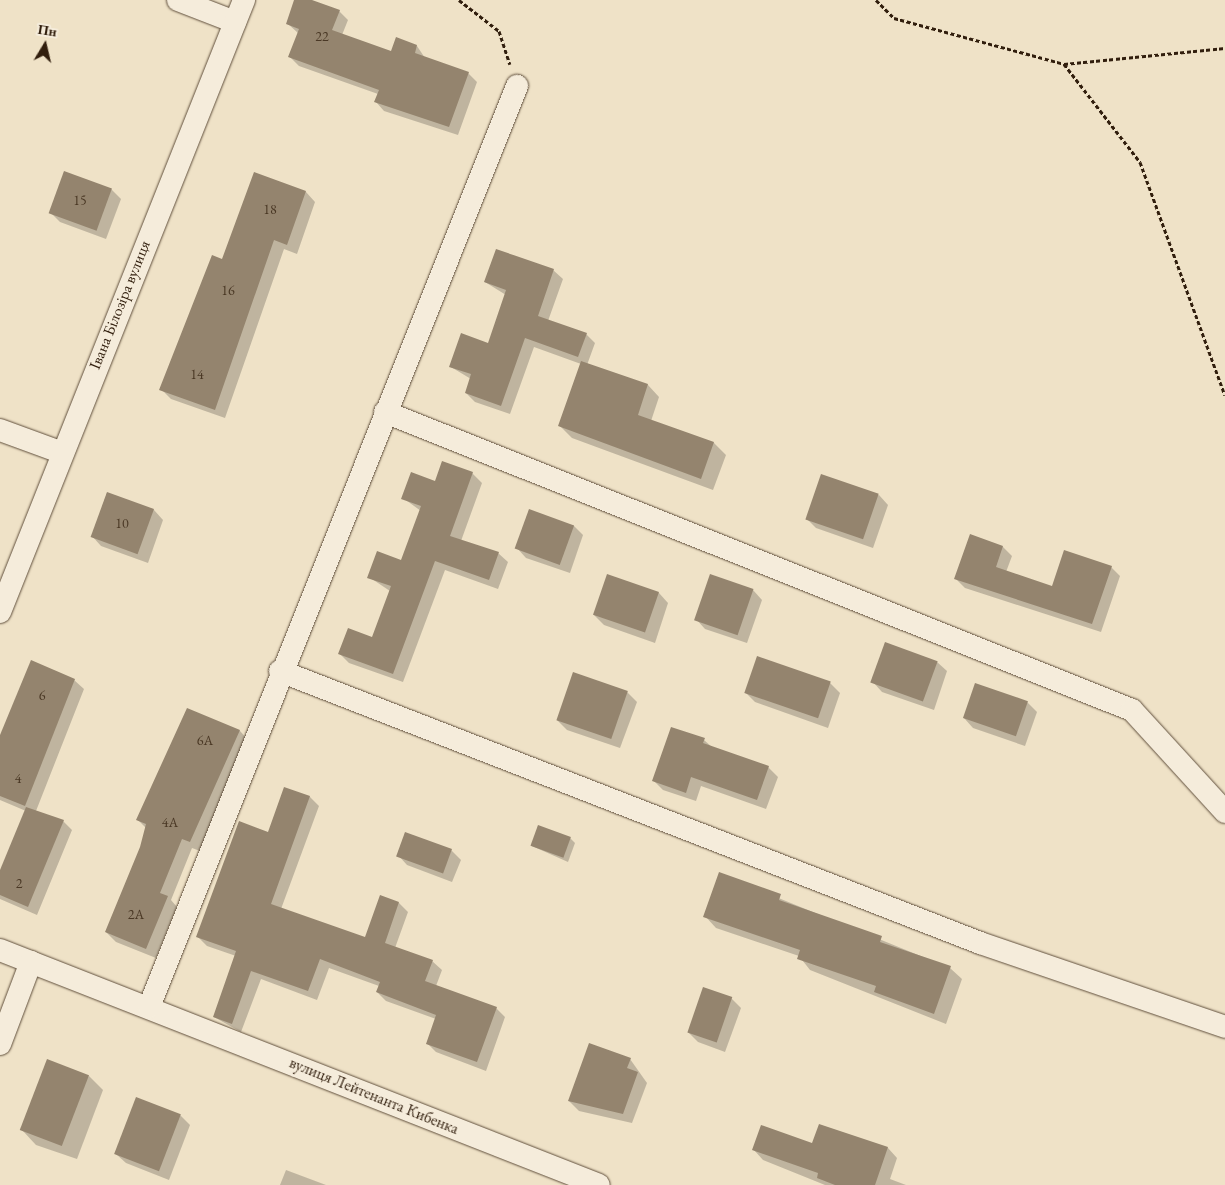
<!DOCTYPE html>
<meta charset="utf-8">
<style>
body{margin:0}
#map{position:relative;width:1225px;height:1185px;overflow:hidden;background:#efe2c7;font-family:"EB Garamond",serif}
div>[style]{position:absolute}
.shadow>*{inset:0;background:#0003}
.building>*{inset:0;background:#94846e;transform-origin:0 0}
.path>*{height:3px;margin-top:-1.5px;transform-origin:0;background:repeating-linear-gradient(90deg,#311e0d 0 4px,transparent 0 6.5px)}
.roads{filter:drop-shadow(0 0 1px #604f3c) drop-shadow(0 0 1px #604f3c)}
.minor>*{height:22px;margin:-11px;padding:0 11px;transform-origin:11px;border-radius:11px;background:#f5ecdb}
span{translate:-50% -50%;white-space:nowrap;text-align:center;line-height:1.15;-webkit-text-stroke:5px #f5ecdb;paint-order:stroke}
.number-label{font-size:14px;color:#4a3825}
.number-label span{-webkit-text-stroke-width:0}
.street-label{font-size:16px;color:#311e0d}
.north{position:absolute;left:20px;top:20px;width:50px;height:50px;-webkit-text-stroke:4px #f5ecdb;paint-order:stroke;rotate:9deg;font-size:14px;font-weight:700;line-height:20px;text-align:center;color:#311e0d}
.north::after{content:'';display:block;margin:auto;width:18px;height:22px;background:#311e0d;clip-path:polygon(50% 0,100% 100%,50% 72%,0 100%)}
</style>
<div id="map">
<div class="shadow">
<i style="clip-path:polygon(296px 0,339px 11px,348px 20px,342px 35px,392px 52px,417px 46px,425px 58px,468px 73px,477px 82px,458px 135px,384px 111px,376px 102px,378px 94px,299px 66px,290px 57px,298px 33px,287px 23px)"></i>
<i style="clip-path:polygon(255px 174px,306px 192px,315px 202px,297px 254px,284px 249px,225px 418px,171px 399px,161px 389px,223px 261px)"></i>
<i style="clip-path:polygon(111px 189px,121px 199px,106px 239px,60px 222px,50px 212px)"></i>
<i style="clip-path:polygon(553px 270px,563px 279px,548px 321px,586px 334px,595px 343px,587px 365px,648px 385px,659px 397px,651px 421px,714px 443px,726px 455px,713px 490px,572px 438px,560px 426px,581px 364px,534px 347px,510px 414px,475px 402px,466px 393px,471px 379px,451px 367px,489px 344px,506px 295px,485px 282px)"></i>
<i style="clip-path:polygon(472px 473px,482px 483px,461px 541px,498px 553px,508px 562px,498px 589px,445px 570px,403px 682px,349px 663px,340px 654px,373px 638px,390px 591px,369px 577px,402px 562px,421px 511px,403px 498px)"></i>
<i style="clip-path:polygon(107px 493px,154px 510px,163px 520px,148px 563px,101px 546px,92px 536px)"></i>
<i style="clip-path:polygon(879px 495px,888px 505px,873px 548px,816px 528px,807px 519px)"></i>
<i style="clip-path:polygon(574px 526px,583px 535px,570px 573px,526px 558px,517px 548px)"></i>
<i style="clip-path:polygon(971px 535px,1003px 547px,1012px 556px,1006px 572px,1052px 588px,1111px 567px,1120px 576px,1101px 632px,965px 588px,956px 579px)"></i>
<i style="clip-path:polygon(608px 576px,659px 593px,668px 603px,655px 643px,604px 625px,594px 615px)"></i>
<i style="clip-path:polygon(711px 576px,753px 590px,762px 600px,747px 643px,705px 629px,696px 619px)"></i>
<i style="clip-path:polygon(937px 662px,947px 671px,934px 710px,882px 692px,873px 682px)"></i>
<i style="clip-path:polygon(74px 680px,84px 689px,36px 811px,63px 821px,72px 830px,37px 915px,0 899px,0 874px,26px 811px,0 800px,0 742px)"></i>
<i style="clip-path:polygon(830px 683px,840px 693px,828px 728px,755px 702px,746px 693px)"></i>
<i style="clip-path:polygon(627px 692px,637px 702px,620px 748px,567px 730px,557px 720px)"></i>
<i style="clip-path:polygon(1027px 702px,1037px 712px,1025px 746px,973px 728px,964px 718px)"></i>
<i style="clip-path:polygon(187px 710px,240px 731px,249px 741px,200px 851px,192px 848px,171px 900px,177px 907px,156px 958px,116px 942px,106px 932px,141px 848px,146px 828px,138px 820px)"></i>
<i style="clip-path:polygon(704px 740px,713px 748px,768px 767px,778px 777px,766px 809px,701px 786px,696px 801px,663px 790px,653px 780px)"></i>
<i style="clip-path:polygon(285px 788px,310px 797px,319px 806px,281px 909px,366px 939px,381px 896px,399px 903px,408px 912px,395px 948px,432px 961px,442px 970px,436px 986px,496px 1008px,505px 1017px,486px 1071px,436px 1052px,427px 1043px,436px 1019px,386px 1001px,377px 992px,379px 986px,329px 968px,317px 1000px,261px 979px,241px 1032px,214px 1017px,236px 956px,207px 946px,198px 937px,269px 833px)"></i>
<i style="clip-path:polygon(570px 838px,575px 843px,568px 862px,532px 846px)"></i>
<i style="clip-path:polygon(451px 850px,461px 860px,452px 882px,407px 865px,398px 855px)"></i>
<i style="clip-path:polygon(720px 874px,950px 968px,962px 979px,946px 1024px,810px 970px,799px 956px,716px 928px,705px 916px)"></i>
<i style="clip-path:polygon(731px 998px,741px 1008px,725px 1052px,698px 1042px,688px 1032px)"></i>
<i style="clip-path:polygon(630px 1059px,647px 1083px,632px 1123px,579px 1111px,569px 1101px)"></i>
<i style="clip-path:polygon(89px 1076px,103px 1090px,77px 1159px,36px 1145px,22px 1130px)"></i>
<i style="clip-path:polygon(180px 1115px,190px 1125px,169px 1180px,126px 1163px,116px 1154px)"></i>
<i style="clip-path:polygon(820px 1125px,888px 1148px,897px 1158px,890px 1179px,906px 1185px,825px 1185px,763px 1160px,754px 1150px,813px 1145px)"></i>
<i style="clip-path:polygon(286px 1170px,326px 1185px,280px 1185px)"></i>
</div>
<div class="building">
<i style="clip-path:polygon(294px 0,312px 0,340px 10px,332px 30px,391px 51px,396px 37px,417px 45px,415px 53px,469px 72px,449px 127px,374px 102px,379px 90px,288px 57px,299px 29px,286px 24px)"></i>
<i style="left:64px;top:171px;width:51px;height:45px;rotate:20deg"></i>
<i style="clip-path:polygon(254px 172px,306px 191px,287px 245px,274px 240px,215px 410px,159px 390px,212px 255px,222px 259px)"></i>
<i style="clip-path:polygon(496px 249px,554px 269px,538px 316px,587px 333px,578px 357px,525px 338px,501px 406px,465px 393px,471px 374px,449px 367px,461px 333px,488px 343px,506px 290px,484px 282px)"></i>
<i style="clip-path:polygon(581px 361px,648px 384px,638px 415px,714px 442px,701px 479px,558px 426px)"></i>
<i style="clip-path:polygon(442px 461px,473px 472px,450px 536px,499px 552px,489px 580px,435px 561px,393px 674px,338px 654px,348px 628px,372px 637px,391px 586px,367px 578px,377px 551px,401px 560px,421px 506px,401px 499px,411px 472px,435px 481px)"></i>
<i style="left:821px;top:474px;width:61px;height:48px;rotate:19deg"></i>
<i style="left:107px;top:492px;width:50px;height:48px;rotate:20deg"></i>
<i style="left:529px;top:509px;width:48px;height:42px;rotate:20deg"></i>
<i style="clip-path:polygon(970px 534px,1003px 546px,996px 567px,1052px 586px,1064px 550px,1112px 566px,1092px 624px,954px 579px)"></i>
<i style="left:607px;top:574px;width:55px;height:43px;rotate:19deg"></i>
<i style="left:710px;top:574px;width:46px;height:49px;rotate:19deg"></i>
<i style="left:885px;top:642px;width:56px;height:43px;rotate:20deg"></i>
<i style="left:757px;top:656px;width:78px;height:39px;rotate:19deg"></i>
<i style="clip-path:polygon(31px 660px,75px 679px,25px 806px,0 796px,0 735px)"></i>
<i style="left:573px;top:672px;width:58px;height:51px;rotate:19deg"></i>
<i style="left:975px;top:683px;width:56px;height:37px;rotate:19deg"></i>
<i style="clip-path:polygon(187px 708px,240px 730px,190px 842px,182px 839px,160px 893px,168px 896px,146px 949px,105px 932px,140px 847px,146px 824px,136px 820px)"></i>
<i style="clip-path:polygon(671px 727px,705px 738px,703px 743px,769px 766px,757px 800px,691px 777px,686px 793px,652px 781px)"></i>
<i style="clip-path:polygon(284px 787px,310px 796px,271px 904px,365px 937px,380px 895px,399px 902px,385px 943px,433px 960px,425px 981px,497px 1007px,477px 1062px,426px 1044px,436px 1015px,376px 992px,380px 982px,320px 959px,308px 991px,251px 971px,232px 1024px,213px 1017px,236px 951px,196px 937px,239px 821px,268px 832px)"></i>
<i style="clip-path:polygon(26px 807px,64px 820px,28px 907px,0 895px,0 870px)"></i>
<i style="left:538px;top:825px;width:35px;height:22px;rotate:20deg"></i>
<i style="left:405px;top:832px;width:50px;height:26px;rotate:20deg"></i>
<i style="clip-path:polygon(719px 872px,781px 894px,779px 900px,882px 936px,880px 942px,951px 966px,934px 1014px,874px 992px,876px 986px,797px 959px,800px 950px,703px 917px)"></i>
<i style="left:703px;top:987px;width:31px;height:48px;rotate:19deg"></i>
<i style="clip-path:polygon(589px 1043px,631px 1058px,627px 1068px,638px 1072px,623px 1114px,568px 1101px)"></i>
<i style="left:47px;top:1059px;width:45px;height:76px;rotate:21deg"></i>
<i style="left:136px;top:1097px;width:48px;height:61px;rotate:21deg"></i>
<i style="clip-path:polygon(819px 1124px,888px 1147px,875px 1185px,835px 1185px,817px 1178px,818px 1173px,752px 1150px,761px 1125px,812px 1143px)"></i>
</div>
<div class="path">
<i style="left:459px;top:0;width:51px;rotate:37.8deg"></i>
<i style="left:499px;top:31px;width:35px;rotate:72deg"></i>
<i style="left:876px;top:0;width:25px;rotate:45deg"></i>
<i style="left:894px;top:18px;width:176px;rotate:15.1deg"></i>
<i style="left:1064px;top:64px;width:162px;rotate:-5.7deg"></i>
<i style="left:1064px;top:64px;width:124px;rotate:52.2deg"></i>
<i style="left:1140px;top:162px;width:248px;rotate:70deg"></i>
</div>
<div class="roads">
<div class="minor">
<i style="left:178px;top:0;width:61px;rotate:21.1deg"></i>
<i style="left:385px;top:412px;width:804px;rotate:21.75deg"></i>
<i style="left:1132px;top:710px;width:138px;rotate:47.6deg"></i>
<i style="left:0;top:430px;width:64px;rotate:20.1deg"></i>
<i style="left:0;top:612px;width:659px;rotate:-68.26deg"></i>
<i style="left:280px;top:671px;width:751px;rotate:21.23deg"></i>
<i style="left:980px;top:943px;width:259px;rotate:18.9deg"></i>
<i style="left:0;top:950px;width:643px;rotate:21.42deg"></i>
<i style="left:149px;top:1007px;width:992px;rotate:-68.22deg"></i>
<i style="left:0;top:1044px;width:88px;rotate:-69.3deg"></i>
</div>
</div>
<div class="number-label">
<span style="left:322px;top:36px">22</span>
<span style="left:80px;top:200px">15</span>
<span style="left:270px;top:209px">18</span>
<span style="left:228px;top:290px">16</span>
<span style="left:197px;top:374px">14</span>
<span style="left:122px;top:523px">10</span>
<span style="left:42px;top:695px">6</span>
<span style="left:205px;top:740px">6А</span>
<span style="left:18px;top:778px">4</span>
<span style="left:170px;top:822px">4А</span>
<span style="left:19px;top:883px">2</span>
<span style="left:136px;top:914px">2А</span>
</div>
<div class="street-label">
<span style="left:120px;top:305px;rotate:-68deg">Івана Білозіра вулиця</span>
<span style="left:374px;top:1096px;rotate:22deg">вулиця Лейтенанта Кибенка</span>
</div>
<div class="north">Пн</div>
</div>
